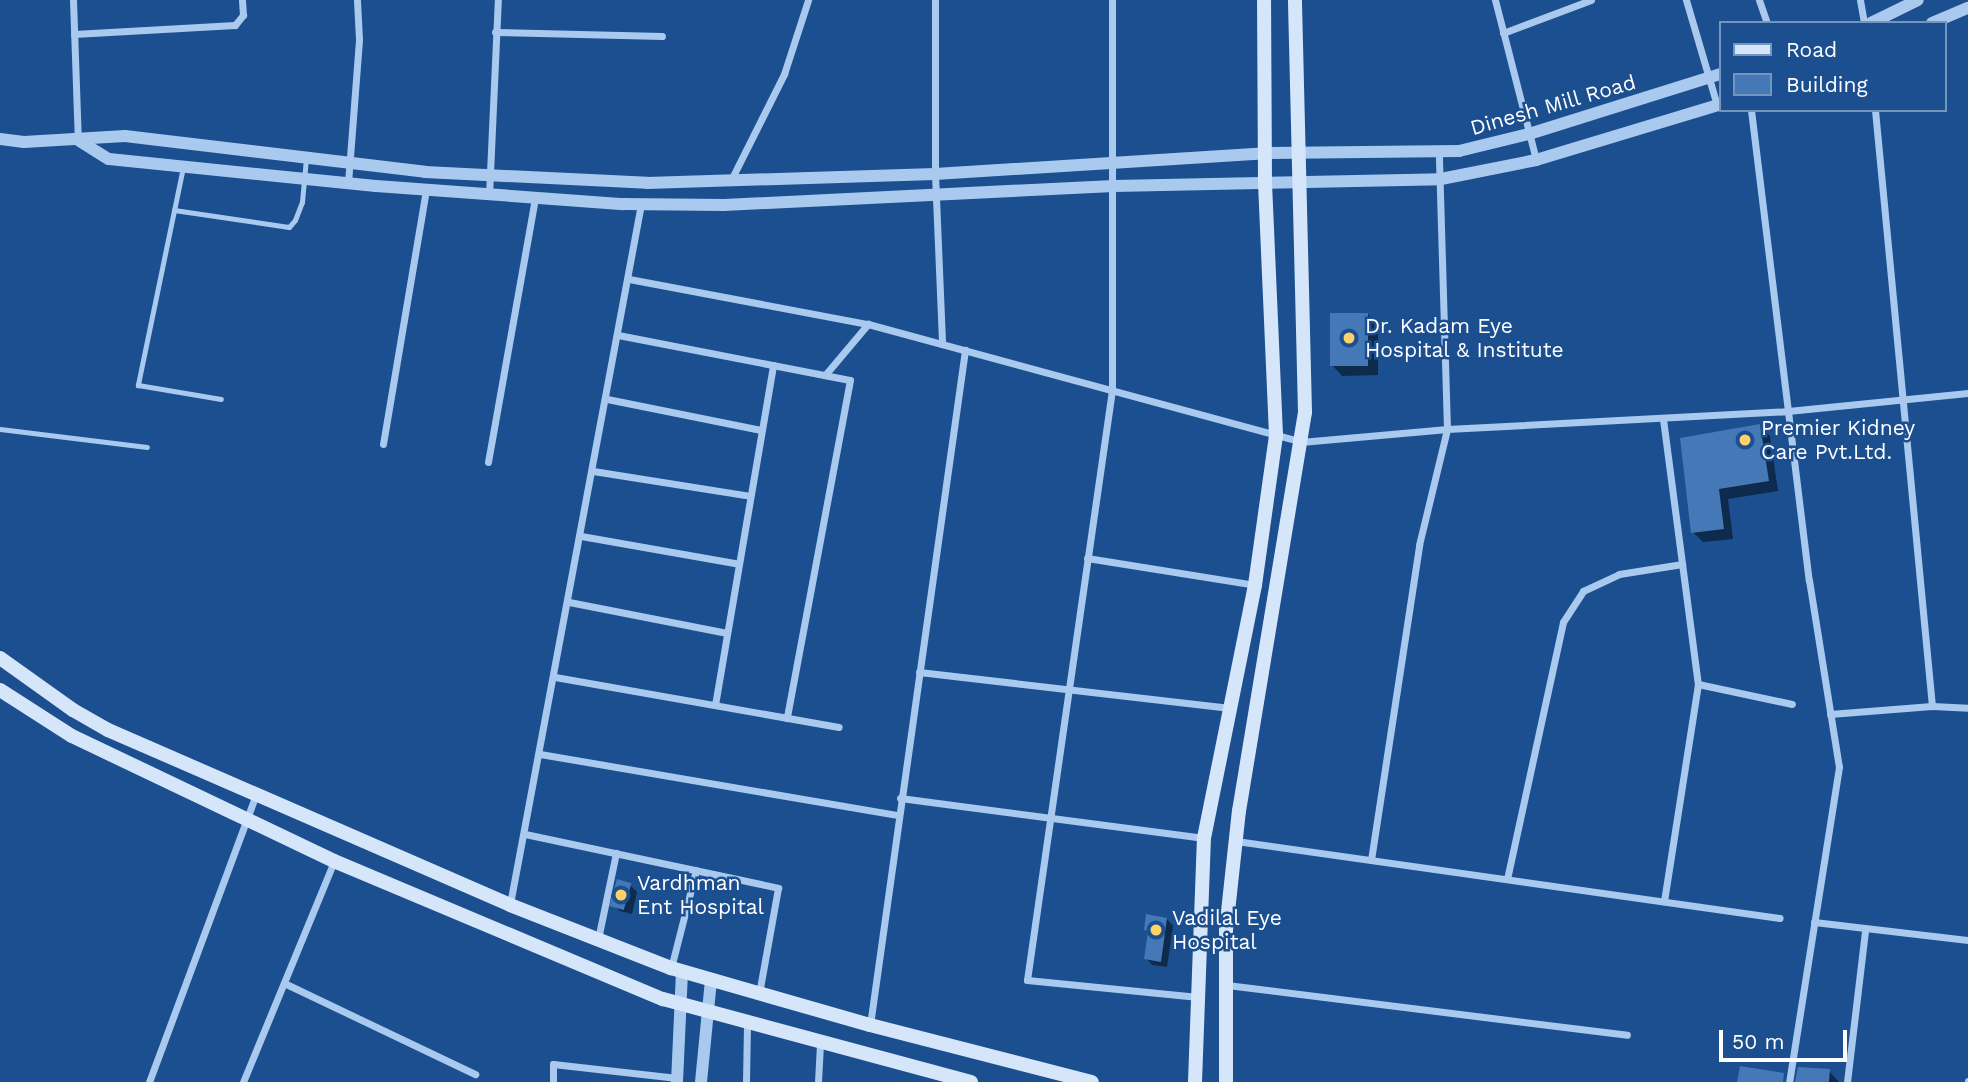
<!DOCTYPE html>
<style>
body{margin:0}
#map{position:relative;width:1968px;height:1082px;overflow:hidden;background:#1b4f8f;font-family:"Work Sans",sans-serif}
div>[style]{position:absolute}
.shadow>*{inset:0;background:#0007}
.building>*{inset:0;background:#4478b7;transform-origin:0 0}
.service>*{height:5px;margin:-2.5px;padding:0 2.5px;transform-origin:2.5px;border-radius:2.5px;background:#a9c9ee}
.minor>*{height:7px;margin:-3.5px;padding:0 3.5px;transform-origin:3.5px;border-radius:3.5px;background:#a9c9ee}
.tertiary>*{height:12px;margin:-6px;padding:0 6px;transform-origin:6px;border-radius:6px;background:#a9c9ee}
.secondary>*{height:14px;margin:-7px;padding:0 7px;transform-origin:7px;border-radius:7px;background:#d6e6fa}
.dots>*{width:19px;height:19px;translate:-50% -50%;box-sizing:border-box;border:4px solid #1b4f8f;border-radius:50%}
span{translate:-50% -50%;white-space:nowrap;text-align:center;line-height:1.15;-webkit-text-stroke:5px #1b4f8f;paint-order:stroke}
.street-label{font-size:21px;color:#fff}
.poi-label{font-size:21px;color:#fff}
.left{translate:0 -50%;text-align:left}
.legend{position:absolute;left:1719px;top:21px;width:228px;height:91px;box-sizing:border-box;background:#1b4f8f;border:2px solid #7695bc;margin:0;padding:9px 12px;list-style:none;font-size:21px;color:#fff}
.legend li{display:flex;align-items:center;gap:14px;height:35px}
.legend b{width:35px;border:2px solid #7695bc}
.scale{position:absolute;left:1719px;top:1030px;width:128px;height:32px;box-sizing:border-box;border:4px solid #fff;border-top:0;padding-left:9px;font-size:21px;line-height:24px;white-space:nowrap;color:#fff;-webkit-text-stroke:5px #1b4f8f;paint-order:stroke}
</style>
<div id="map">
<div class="shadow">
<i style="clip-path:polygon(1368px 314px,1378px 325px,1378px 375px,1342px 376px,1332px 365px)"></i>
<i style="clip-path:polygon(1760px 426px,1770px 436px,1778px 491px,1728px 499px,1733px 539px,1703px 542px,1693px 532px,1682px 439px)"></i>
<i style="clip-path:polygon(630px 885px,637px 892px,632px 914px,620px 911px,613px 905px)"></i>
<i style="clip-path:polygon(1167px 919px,1173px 926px,1167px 967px,1152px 965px,1146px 958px,1150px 933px,1146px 930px)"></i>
<i style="clip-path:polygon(1829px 1071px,1839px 1082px,1797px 1082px)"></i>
</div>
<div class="building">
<i style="left:1330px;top:313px;width:38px;height:53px"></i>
<i style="clip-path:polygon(1760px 424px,1769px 481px,1719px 489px,1724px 529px,1691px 533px,1680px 438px)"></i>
<i style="left:617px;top:879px;width:15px;height:28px;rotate:16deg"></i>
<i style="clip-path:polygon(1146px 914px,1167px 918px,1161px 962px,1144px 959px,1148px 931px,1144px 930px)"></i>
<i style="clip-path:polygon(1740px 1066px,1784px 1073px,1783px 1082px,1737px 1082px)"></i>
<i style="clip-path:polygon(1798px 1067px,1830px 1069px,1829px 1082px,1795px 1082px)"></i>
</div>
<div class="service">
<i style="left:183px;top:167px;width:223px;rotate:101.7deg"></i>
<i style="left:138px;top:385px;width:84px;rotate:9.6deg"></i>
<i style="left:174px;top:210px;width:116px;rotate:8.4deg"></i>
<i style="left:289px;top:227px;width:9px;rotate:-49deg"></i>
<i style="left:295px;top:220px;width:19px;rotate:-69deg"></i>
<i style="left:302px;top:202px;width:44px;rotate:-84.8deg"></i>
<i style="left:0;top:429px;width:148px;rotate:7deg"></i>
</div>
<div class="minor">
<i style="left:73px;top:0;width:140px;rotate:88deg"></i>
<i style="left:935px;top:0;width:174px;rotate:90deg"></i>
<i style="left:935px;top:174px;width:170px;rotate:87.6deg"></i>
<i style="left:1112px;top:0;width:390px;rotate:90deg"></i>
<i style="left:1112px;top:390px;width:596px;rotate:98.2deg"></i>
<i style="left:1027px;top:980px;width:172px;rotate:5.7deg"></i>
<i style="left:1495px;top:0;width:165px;rotate:75.6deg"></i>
<i style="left:1686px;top:0;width:109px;rotate:73.6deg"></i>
<i style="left:1759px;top:0;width:24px;rotate:71deg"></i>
<i style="left:1860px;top:0;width:23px;rotate:80deg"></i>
<i style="left:495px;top:32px;width:167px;rotate:1.4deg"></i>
<i style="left:1503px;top:33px;width:94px;rotate:-20.6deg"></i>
<i style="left:74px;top:34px;width:161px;rotate:-3.2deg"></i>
<i style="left:235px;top:25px;width:13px;rotate:-51deg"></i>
<i style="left:243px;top:15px;width:15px;rotate:-94deg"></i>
<i style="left:1751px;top:110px;width:474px;rotate:83deg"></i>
<i style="left:1809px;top:580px;width:189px;rotate:80.9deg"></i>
<i style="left:1839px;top:767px;width:319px;rotate:99deg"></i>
<i style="left:1875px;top:110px;width:599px;rotate:84.54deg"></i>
<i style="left:731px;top:180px;width:119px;rotate:-63.4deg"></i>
<i style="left:784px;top:74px;width:78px;rotate:-72deg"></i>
<i style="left:348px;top:183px;width:144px;rotate:-85.6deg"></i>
<i style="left:359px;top:39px;width:39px;rotate:-93deg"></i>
<i style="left:489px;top:195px;width:195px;rotate:-87.4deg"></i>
<i style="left:629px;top:279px;width:243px;rotate:10.7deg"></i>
<i style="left:868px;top:324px;width:449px;rotate:15.2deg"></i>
<i style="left:1301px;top:442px;width:147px;rotate:-5.1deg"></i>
<i style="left:1447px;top:429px;width:341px;rotate:-3deg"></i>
<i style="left:1788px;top:411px;width:181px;rotate:-5.7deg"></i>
<i style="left:618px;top:335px;width:236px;rotate:11deg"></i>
<i style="left:850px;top:380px;width:344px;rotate:100.6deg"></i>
<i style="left:825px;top:375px;width:67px;rotate:-49.9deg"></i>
<i style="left:607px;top:399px;width:157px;rotate:11.4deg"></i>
<i style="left:1663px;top:419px;width:267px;rotate:82.5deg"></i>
<i style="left:1698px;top:684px;width:220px;rotate:98.9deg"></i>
<i style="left:383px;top:444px;width:258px;rotate:-80.4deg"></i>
<i style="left:488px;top:462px;width:267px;rotate:-79.9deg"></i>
<i style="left:593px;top:471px;width:159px;rotate:9deg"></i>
<i style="left:581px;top:536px;width:160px;rotate:10deg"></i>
<i style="left:1087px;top:558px;width:170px;rotate:9.1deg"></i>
<i style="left:569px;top:602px;width:161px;rotate:11.1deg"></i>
<i style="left:919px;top:672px;width:311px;rotate:6.6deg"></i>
<i style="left:555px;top:677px;width:288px;rotate:10deg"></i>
<i style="left:1698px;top:684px;width:96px;rotate:12deg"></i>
<i style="left:715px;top:705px;width:345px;rotate:-80.3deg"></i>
<i style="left:1830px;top:714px;width:102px;rotate:-4.5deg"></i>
<i style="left:1932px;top:706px;width:36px;rotate:3deg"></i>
<i style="left:540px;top:754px;width:363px;rotate:9.7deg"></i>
<i style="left:900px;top:798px;width:307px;rotate:7.5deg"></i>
<i style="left:525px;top:834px;width:259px;rotate:12deg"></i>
<i style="left:778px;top:888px;width:108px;rotate:100.2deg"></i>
<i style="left:1236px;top:841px;width:549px;rotate:8.06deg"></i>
<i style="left:1371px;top:860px;width:319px;rotate:-81.3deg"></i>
<i style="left:1419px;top:545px;width:119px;rotate:-76.4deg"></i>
<i style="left:1447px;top:429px;width:276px;rotate:-91.7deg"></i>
<i style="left:1507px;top:879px;width:263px;rotate:-77.7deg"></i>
<i style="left:1563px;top:622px;width:37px;rotate:-57deg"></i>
<i style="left:1583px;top:591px;width:40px;rotate:-25deg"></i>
<i style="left:1619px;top:574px;width:64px;rotate:-9deg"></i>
<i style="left:510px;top:904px;width:712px;rotate:-79.4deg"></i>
<i style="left:1814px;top:922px;width:155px;rotate:6.7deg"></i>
<i style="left:598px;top:939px;width:88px;rotate:-78.2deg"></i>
<i style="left:671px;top:968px;width:101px;rotate:-75.7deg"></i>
<i style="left:284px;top:983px;width:212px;rotate:25.5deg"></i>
<i style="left:1227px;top:985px;width:403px;rotate:7.1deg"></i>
<i style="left:870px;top:1025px;width:682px;rotate:-81.99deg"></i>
<i style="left:149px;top:1082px;width:307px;rotate:-69.6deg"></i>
<i style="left:243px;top:1082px;width:239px;rotate:-67.6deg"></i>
<i style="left:553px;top:1082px;width:18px;rotate:-90deg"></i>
<i style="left:553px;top:1064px;width:125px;rotate:6.4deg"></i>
<i style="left:746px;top:1082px;width:59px;rotate:-89deg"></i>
<i style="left:818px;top:1082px;width:39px;rotate:-87deg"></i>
<i style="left:1847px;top:1082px;width:153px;rotate:-83.2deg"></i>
<i style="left:1968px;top:1082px;width:1px;rotate:-90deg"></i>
</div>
<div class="tertiary">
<i style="left:1871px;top:23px;width:52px;rotate:-26.1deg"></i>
<i style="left:1932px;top:23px;width:39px;rotate:-23deg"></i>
<i style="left:0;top:139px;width:24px;rotate:7deg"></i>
<i style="left:24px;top:142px;width:101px;rotate:-3.4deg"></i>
<i style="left:125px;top:136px;width:302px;rotate:6.8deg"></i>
<i style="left:425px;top:172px;width:222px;rotate:2.8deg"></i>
<i style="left:647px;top:183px;width:288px;rotate:-1.8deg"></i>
<i style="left:935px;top:174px;width:331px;rotate:-3.6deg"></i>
<i style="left:1265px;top:153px;width:194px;rotate:-0.6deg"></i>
<i style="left:1459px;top:151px;width:72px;rotate:-13.7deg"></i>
<i style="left:1529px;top:134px;width:201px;rotate:-17.4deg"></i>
<i style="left:78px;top:140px;width:36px;rotate:32deg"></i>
<i style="left:109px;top:159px;width:268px;rotate:5.8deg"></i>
<i style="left:376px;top:186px;width:248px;rotate:4.2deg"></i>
<i style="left:623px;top:204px;width:101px;rotate:0.6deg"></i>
<i style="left:724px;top:205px;width:390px;rotate:-2.8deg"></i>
<i style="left:1114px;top:186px;width:327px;rotate:-1.2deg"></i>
<i style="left:1441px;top:179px;width:97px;rotate:-11.3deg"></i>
<i style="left:1536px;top:160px;width:193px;rotate:-16.8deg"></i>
<i style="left:677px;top:1082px;width:111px;rotate:-87.4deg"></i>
<i style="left:701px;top:1082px;width:102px;rotate:-84.4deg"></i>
</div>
<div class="secondary">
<i style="left:0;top:658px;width:90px;rotate:35.5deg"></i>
<i style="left:73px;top:710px;width:40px;rotate:29.7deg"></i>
<i style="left:108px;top:730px;width:438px;rotate:23.5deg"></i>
<i style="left:510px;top:905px;width:173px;rotate:21.4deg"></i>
<i style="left:671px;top:968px;width:207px;rotate:16deg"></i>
<i style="left:870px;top:1025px;width:229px;rotate:14.4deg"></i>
<i style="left:0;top:690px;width:85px;rotate:32.6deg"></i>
<i style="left:72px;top:736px;width:290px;rotate:25.5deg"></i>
<i style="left:334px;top:861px;width:357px;rotate:22.8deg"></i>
<i style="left:663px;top:999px;width:319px;rotate:15.1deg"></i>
<i style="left:1195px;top:1082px;width:244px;rotate:-87.9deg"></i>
<i style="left:1204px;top:838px;width:258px;rotate:-78.6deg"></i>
<i style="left:1255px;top:585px;width:151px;rotate:-82deg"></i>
<i style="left:1276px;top:435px;width:252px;rotate:-92.5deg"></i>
<i style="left:1265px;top:183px;width:183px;rotate:-90.3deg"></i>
<i style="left:1226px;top:1082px;width:152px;rotate:-90deg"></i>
<i style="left:1226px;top:930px;width:120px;rotate:-83.8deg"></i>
<i style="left:1239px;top:811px;width:404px;rotate:-80.6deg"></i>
<i style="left:1305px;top:412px;width:412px;rotate:-91.4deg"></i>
</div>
<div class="dots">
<i style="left:1349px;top:338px;background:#ffd166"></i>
<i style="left:1745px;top:440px;background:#ffd166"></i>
<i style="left:621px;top:895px;background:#ffd166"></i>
<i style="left:1156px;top:930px;background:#ffd166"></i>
</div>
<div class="street-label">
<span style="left:1553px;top:105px;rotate:-16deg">Dinesh Mill Road</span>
</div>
<div class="poi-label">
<span class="left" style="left:1365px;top:338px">Dr. Kadam Eye<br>Hospital &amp; Institute</span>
<span class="left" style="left:1761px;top:440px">Premier Kidney<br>Care Pvt.Ltd.</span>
<span class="left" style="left:637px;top:895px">Vardhman<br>Ent Hospital</span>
<span class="left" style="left:1172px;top:930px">Vadilal Eye<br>Hospital</span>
</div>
<ul class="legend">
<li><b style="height:9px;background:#d6e6fa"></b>Road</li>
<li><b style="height:19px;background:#4478b7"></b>Building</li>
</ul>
<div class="scale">50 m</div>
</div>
